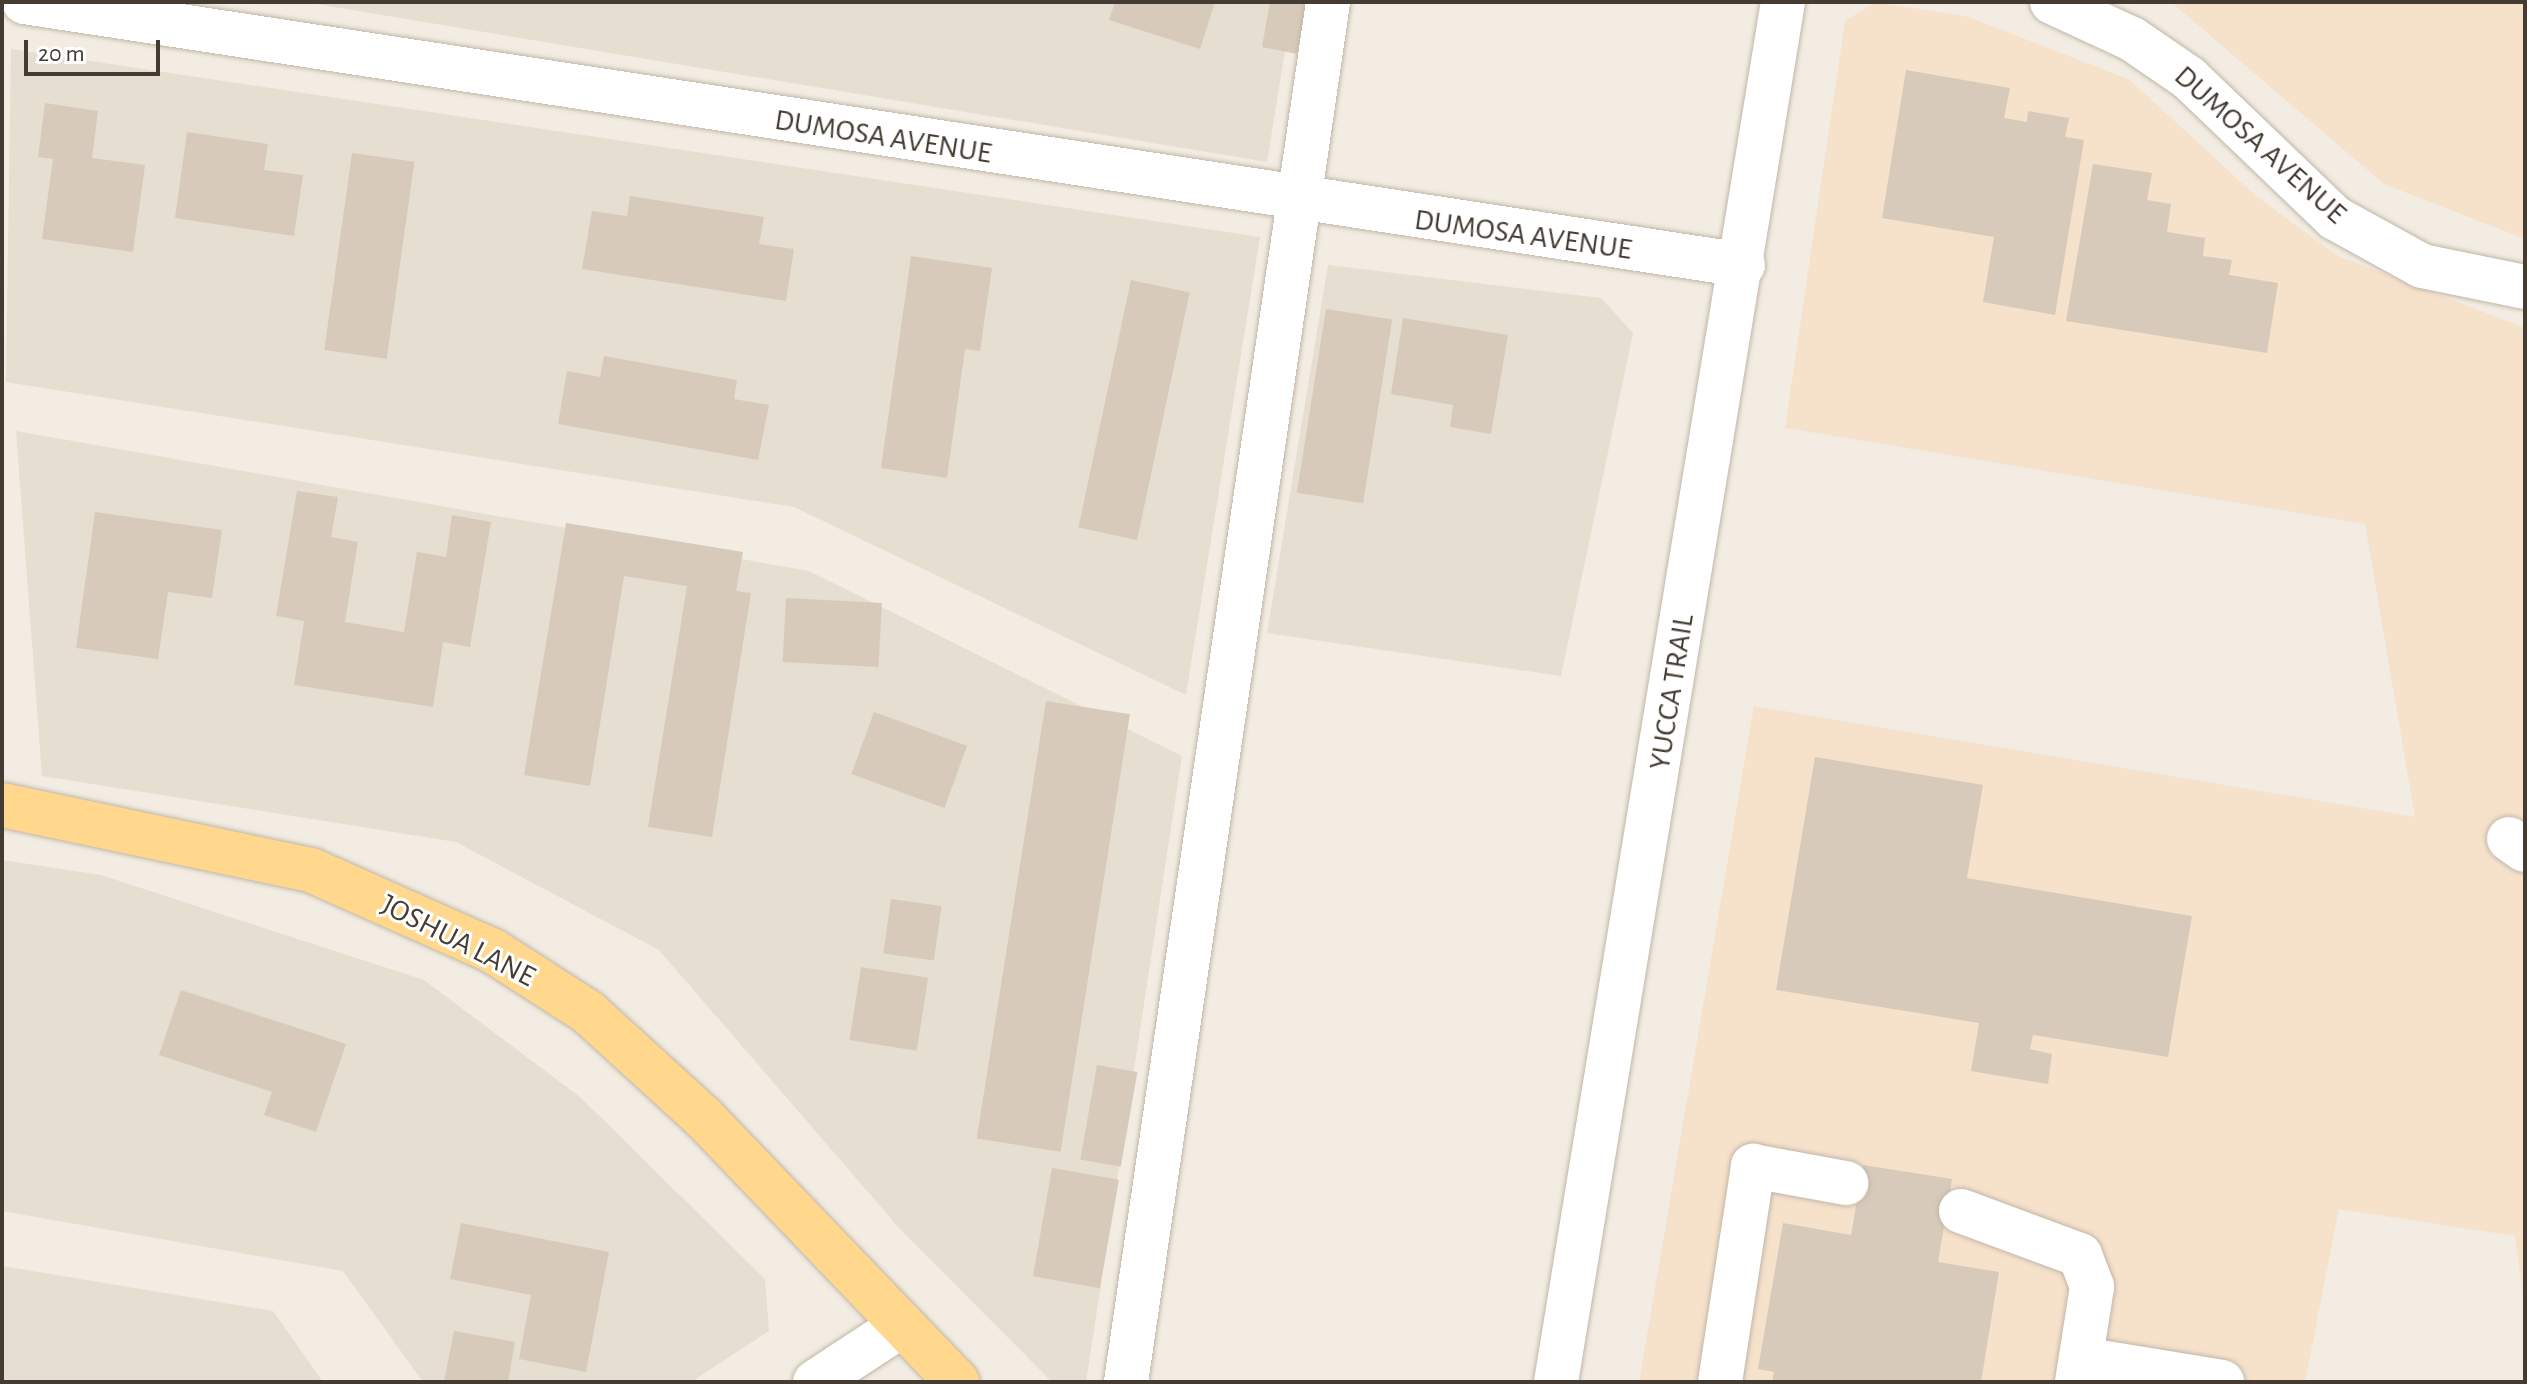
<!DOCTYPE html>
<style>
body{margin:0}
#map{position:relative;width:2527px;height:1384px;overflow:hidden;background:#f2ece2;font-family:"Alegreya Sans",sans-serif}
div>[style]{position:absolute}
.residential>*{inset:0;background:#e6ded0}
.commercial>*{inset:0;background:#f6e1cb}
.building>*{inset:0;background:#d7caba;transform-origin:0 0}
.roads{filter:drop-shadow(0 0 2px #c1b6a7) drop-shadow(0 0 2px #c1b6a7)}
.minor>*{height:44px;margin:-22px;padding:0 22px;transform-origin:22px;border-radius:22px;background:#fff}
.major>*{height:44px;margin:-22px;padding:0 22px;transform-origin:22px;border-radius:22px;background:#ffd88e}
span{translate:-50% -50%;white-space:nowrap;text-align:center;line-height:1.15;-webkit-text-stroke:6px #fff;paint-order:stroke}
.street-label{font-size:30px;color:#443c32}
.frame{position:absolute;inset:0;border:4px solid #443c32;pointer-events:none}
.scale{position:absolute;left:24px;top:40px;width:136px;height:36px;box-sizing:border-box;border:4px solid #443c32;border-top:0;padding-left:10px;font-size:24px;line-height:28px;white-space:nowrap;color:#443c32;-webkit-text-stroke:6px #fff;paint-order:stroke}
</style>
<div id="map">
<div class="residential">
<i style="clip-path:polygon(304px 2px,1293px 2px,1267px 162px)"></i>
<i style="clip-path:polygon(11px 49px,1260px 237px,1186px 695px,794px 507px,6px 382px)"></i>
<i style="clip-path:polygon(1328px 265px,1601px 298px,1633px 333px,1561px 676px,1267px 633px)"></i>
<i style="clip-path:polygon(16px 431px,809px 571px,1182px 756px,1086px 1382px,1052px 1382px,900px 1229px,659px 950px,456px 842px,42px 776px)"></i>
<i style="clip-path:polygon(2px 860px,101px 875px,424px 980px,580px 1097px,765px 1279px,769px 1331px,691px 1382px,423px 1382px,343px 1271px,2px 1211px)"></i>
<i style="clip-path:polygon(2px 1266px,273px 1311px,323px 1382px,2px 1382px)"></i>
</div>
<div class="commercial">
<i style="clip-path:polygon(1876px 2px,1969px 17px,2130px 80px,2256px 196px,2338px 256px,2525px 328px,2525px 1310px,2515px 1236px,2339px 1209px,2305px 1382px,1639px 1382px,1754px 706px,2415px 817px,2365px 524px,1785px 428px,1845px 21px)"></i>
<i style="clip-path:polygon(2171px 2px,2525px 2px,2525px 239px,2384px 184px)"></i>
</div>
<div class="building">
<i style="clip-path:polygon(1115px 2px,1215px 2px,1200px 49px,1109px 20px)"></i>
<i style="clip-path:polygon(1270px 2px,1307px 2px,1297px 54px,1262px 47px)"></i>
<i style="clip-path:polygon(1906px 70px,2010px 88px,2004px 118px,2027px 122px,2028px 111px,2069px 118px,2065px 137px,2084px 140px,2055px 315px,1983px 302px,1994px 237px,1882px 218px)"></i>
<i style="clip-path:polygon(45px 103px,98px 111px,92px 158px,145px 165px,133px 252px,42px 239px,53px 159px,38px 157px)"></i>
<i style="clip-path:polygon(187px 132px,268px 144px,264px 170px,303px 175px,294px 236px,175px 218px)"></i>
<i style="left:352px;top:153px;width:63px;height:199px;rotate:8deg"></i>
<i style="clip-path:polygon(2093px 164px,2152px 173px,2147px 200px,2171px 204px,2167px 232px,2205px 238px,2203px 256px,2232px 260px,2229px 275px,2278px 283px,2267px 353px,2066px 321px)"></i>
<i style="clip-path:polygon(630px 196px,764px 217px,759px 244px,794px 249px,786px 301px,582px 269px,592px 211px,627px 216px)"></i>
<i style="clip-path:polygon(911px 256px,992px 268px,980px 351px,965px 349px,947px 478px,881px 468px)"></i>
<i style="left:1131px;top:280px;width:60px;height:253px;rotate:12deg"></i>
<i style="left:1326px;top:309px;width:67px;height:186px;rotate:9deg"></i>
<i style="clip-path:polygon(1403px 318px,1508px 335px,1491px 434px,1450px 427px,1453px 405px,1391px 394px)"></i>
<i style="clip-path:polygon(604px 356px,737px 380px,734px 399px,769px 405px,758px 460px,558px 424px,567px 371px,600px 377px)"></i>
<i style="clip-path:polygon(297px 491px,338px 497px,331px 537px,358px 542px,345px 622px,404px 632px,417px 552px,446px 557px,452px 515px,491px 522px,470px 647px,443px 642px,433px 707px,294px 685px,304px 621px,276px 616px)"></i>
<i style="clip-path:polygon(95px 512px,222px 530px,212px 598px,168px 592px,158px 659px,76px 648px)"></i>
<i style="clip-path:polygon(566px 523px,743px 552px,736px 591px,751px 593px,712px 837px,648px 827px,687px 586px,624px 576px,590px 786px,524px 775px)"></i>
<i style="left:786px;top:598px;width:96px;height:64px;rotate:3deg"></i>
<i style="left:1046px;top:701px;width:85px;height:443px;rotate:9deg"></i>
<i style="left:874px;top:712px;width:99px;height:66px;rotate:20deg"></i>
<i style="clip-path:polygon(1815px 757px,1983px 785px,1967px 878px,2192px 916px,2168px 1057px,2033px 1035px,2030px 1049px,2052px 1054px,2048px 1084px,1971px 1071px,1979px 1023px,1776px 990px)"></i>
<i style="left:891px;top:899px;width:51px;height:55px;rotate:8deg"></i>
<i style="left:861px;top:967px;width:68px;height:74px;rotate:9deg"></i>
<i style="clip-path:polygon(181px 990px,346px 1044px,316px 1132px,264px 1115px,272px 1092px,159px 1055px)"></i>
<i style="left:1097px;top:1065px;width:41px;height:96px;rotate:10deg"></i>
<i style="clip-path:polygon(1863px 1165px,1952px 1179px,1938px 1262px,1999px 1272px,1981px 1382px,1772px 1382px,1774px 1372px,1758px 1369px,1783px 1223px,1851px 1235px)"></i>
<i style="left:1052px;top:1168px;width:68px;height:110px;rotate:10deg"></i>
<i style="clip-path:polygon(461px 1223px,609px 1252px,586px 1372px,519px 1359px,531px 1295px,450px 1279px)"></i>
<i style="clip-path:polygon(454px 1331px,515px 1342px,508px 1382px,444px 1382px)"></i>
</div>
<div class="roads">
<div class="minor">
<i style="left:24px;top:2px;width:1739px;rotate:8.7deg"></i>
<i style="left:2052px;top:2px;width:88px;rotate:24.8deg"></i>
<i style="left:2132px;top:39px;width:69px;rotate:34.4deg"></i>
<i style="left:2189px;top:78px;width:202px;rotate:43.8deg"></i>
<i style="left:2335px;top:218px;width:99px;rotate:28.9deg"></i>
<i style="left:2422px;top:266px;width:105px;rotate:11.5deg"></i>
<i style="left:2509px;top:839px;width:19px;rotate:35deg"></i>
<i style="left:1961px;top:1211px;width:127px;rotate:20.3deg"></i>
<i style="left:2080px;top:1255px;width:34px;rotate:69deg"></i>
<i style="left:2092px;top:1287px;width:96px;rotate:99deg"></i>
<i style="left:2082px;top:1359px;width:142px;rotate:9.3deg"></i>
<i style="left:815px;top:1382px;width:104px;rotate:-33.2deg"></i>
<i style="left:1126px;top:1382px;width:1395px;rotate:-81.67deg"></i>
<i style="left:1556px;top:1382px;width:1399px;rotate:-80.66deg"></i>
<i style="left:1720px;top:1382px;width:219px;rotate:-81.3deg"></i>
<i style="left:1753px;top:1166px;width:95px;rotate:10.4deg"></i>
</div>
<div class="major">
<i style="left:2px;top:805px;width:316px;rotate:11.9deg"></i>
<i style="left:311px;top:870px;width:199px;rotate:24deg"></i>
<i style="left:493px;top:951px;width:113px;rotate:32.7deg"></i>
<i style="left:588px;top:1012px;width:157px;rotate:42.4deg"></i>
<i style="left:704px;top:1118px;width:366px;rotate:46.2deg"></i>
</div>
</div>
<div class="street-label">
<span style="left:883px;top:137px;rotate:9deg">DUMOSA AVENUE</span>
<span style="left:2260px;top:145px;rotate:42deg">DUMOSA AVENUE</span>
<span style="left:1523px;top:235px;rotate:8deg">DUMOSA AVENUE</span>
<span style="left:1672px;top:692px;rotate:-81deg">YUCCA TRAIL</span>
<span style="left:458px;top:941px;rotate:27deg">JOSHUA LANE</span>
</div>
<div class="frame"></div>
<div class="scale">20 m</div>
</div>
